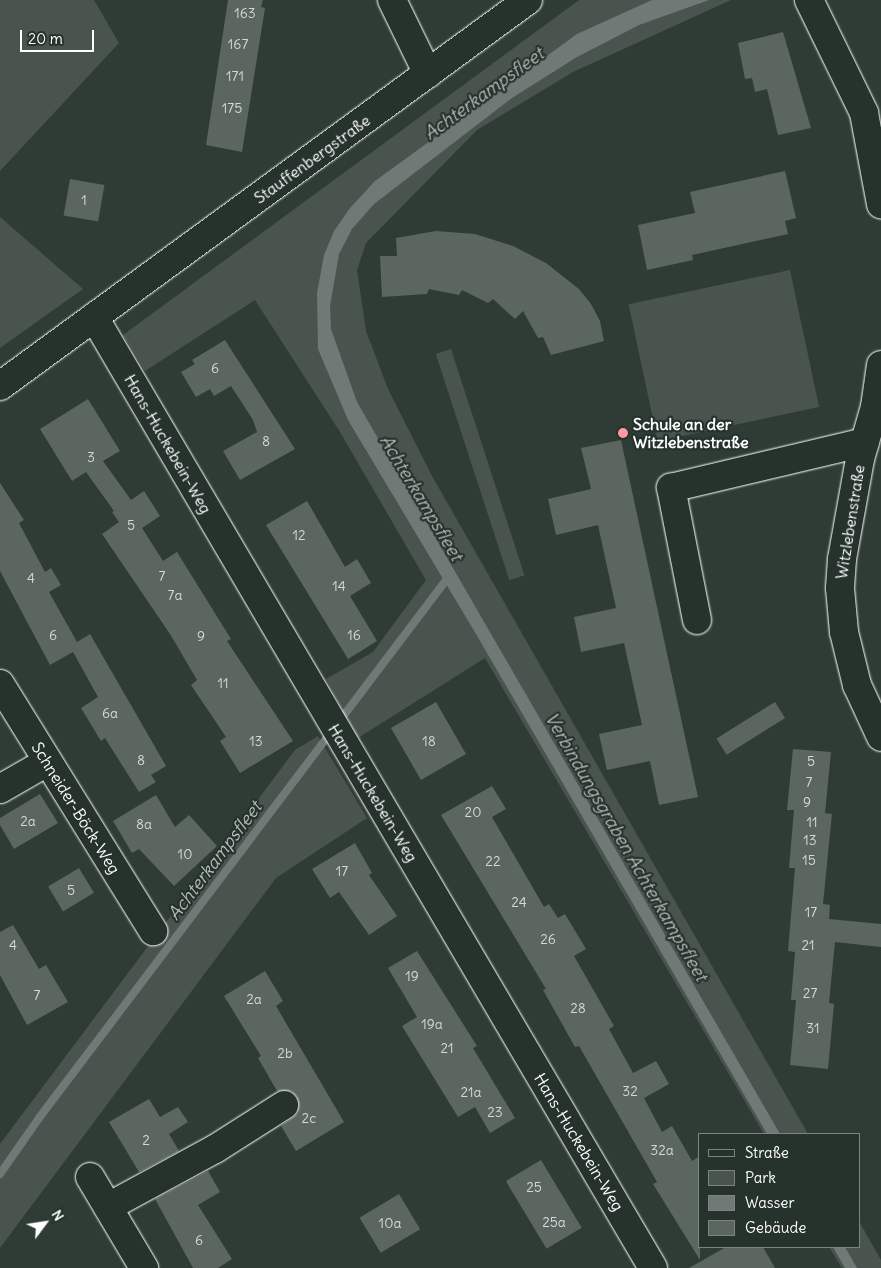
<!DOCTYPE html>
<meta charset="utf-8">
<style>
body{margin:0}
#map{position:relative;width:881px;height:1268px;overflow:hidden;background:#2f3b35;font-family:Delius,sans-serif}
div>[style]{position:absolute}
.green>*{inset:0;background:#4a544f;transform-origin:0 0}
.water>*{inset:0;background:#707975}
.stream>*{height:8px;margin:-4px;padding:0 4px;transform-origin:4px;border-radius:4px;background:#707975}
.building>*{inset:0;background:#5b6661;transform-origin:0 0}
.roads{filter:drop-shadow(0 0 1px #fff) drop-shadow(0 0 1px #fff)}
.minor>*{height:28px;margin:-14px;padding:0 14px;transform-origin:14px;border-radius:14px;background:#26332d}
.dots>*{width:14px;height:14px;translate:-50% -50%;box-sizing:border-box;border:2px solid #26332d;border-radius:50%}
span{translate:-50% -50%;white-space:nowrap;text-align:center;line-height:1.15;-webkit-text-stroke:4.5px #26332d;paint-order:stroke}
.number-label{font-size:14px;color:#d6d9d8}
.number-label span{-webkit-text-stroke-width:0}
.street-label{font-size:16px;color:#fff}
.poi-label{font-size:16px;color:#fff;font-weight:700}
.left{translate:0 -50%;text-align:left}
.water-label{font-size:18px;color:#b8bcba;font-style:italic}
.legend{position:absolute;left:698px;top:1133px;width:162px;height:115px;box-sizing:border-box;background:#26332d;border:1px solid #7d8581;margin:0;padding:6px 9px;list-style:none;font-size:15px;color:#fff}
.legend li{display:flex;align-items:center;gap:10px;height:25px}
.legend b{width:25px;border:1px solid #7d8581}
.north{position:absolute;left:20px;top:1198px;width:50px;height:50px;-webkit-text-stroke:4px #26332d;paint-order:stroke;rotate:59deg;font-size:14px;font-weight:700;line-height:20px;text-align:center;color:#fff}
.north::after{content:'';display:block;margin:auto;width:18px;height:22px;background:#fff;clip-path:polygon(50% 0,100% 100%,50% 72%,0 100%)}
.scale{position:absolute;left:20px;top:30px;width:74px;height:22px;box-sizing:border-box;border:2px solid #fff;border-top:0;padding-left:6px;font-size:15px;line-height:18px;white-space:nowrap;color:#fff;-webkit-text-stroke:4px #26332d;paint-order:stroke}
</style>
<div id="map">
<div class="green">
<i style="clip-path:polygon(0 0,94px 0,119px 43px,0 171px)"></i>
<i style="clip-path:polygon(579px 0,731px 0,573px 72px,477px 130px,366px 243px,357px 270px,366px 331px,388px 389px,432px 476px,808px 1134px,764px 1134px,485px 658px,358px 738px,326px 679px,373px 652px,426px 580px,340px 432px,255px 300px,145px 371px,123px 335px)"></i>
<i style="clip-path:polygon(0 217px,83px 289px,0 348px)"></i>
<i style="left:790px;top:270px;width:140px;height:165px;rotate:78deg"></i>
<i style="left:451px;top:349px;width:238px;height:16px;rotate:72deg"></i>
<i style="clip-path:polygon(318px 736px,367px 818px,276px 878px,0 1248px,0 1144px,295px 750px)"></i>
<i style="clip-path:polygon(860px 1223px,881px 1260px,881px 1268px,842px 1268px,829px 1247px,860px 1247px)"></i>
</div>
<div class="water">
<i style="clip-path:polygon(652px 0,709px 0,639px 25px,577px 57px,512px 98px,374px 204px,352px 229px,339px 254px,330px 306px,331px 329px,357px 402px,780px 1134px,767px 1134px,476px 634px,348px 420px,318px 349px,317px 293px,324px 255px,334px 231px,350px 208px,375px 181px,577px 34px)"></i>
<i style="clip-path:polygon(833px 1247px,845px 1247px,857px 1268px,845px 1268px)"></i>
</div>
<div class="stream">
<i style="left:0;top:1174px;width:68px;rotate:-55.1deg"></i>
<i style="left:39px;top:1118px;width:681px;rotate:-52.88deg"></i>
</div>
<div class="building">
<i style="clip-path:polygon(228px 0,263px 0,261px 7px,265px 8px,242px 152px,206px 145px)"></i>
<i style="clip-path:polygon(783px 32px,811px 128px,778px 135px,767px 89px,755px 92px,752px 78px,745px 79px,738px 43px)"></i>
<i style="clip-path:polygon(785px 171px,796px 218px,785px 221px,788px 234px,692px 255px,693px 260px,647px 270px,638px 225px,695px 213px,690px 192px)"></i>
<i style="left:70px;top:179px;width:35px;height:37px;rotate:10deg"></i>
<i style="clip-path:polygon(436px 231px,475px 234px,513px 246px,546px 263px,579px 289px,591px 304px,600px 321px,604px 341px,551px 355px,543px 337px,538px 338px,523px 311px,515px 319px,493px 299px,488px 303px,462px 290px,459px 295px,429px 289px,427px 294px,382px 297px,380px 256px,397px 256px,396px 238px)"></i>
<i style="clip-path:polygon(225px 340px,295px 449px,240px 480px,223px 451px,257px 432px,253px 420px,231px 386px,214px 396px,210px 389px,196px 397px,181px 372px,195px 364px,192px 360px)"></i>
<i style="clip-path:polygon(88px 399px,120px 451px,103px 461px,131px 500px,144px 491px,160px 516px,142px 528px,163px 561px,177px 552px,231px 639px,227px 641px,293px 741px,240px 773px,220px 741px,226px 737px,191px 685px,197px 680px,170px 634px,102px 534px,119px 522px,112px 512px,114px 511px,86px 472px,72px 481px,40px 429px)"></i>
<i style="clip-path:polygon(621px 440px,698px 797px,659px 805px,650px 761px,607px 770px,599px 734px,642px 725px,624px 643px,581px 652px,574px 617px,616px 608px,598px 525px,556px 535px,548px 499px,591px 489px,581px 448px)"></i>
<i style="clip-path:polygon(0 483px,24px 520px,19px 523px,45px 572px,51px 568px,61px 585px,49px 592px,77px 642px,90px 634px,166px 766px,151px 775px,156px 782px,139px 792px,105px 738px,101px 741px,81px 708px,98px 697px,73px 652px,50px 665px,0 571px)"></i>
<i style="clip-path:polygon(307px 501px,345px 567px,357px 559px,371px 583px,350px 596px,377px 641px,348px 659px,266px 525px)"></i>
<i style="left:436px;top:702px;width:60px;height:52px;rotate:60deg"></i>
<i style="left:775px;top:702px;width:19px;height:69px;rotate:58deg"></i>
<i style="clip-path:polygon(793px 749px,831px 752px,825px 813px,832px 814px,823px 904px,830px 905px,829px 919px,881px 924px,881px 947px,835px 942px,829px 1003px,834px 1004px,828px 1069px,790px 1065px,796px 1000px,791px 1000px,795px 952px,788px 951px,795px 868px,789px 868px,794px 810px,787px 810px)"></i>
<i style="clip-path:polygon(492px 786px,506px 809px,492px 817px,544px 907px,549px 904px,558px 918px,565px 914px,586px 949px,574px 956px,614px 1026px,609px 1029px,633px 1073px,656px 1061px,669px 1084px,644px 1098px,662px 1132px,672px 1126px,692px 1161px,700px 1156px,700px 1260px,653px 1184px,657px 1182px,579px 1046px,575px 1047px,543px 990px,546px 989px,441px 815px)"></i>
<i style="clip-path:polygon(40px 794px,58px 823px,14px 849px,0 825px,0 818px)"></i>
<i style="clip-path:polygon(156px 795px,175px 827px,189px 815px,217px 846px,174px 886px,139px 849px,132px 853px,113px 821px)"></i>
<i style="clip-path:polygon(355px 843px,372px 873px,369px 875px,397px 916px,369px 935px,339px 892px,330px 898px,312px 869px)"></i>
<i style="left:79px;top:868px;width:29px;height:36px;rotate:59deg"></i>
<i style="clip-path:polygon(13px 925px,39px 969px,46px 965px,68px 1002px,27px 1025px,0 975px,0 932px)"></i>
<i style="clip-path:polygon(417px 951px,477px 1046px,473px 1048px,515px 1118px,490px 1133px,475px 1107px,458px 1117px,402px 1026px,417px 1017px,388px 968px)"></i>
<i style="clip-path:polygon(265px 971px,283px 1001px,276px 1006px,344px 1122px,296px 1151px,281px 1126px,298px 1113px,297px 1097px,291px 1091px,277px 1091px,258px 1058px,261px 1056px,224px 996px)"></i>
<i style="clip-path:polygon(149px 1099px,160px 1117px,178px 1107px,188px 1122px,169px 1134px,179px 1151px,139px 1172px,109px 1122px)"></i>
<i style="left:541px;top:1160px;width:79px;height:41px;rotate:59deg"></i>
<i style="clip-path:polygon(208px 1171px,220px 1192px,198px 1205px,232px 1259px,218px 1268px,193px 1268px,155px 1199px)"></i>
<i style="left:399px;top:1194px;width:41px;height:46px;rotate:59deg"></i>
<i style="clip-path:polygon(726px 1247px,763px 1247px,775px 1268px,689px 1268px)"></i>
</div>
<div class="roads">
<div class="minor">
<i style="left:392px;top:0;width:82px;rotate:64.1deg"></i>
<i style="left:809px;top:0;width:126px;rotate:64deg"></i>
<i style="left:864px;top:113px;width:93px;rotate:79.4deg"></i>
<i style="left:94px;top:317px;width:1103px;rotate:59.55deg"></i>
<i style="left:881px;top:365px;width:42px;rotate:98.1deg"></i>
<i style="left:875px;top:407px;width:54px;rotate:106.1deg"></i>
<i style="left:860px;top:459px;width:102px;rotate:100.2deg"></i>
<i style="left:842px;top:559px;width:29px;rotate:94deg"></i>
<i style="left:840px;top:588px;width:44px;rotate:84.8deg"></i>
<i style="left:844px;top:632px;width:55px;rotate:76.2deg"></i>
<i style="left:857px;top:685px;width:57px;rotate:65.2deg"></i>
<i style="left:0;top:386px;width:654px;rotate:-36.17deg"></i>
<i style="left:697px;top:620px;width:135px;rotate:-101.1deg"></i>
<i style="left:671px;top:488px;width:199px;rotate:-13.3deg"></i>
<i style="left:0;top:684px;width:291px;rotate:58.2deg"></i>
<i style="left:0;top:789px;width:54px;rotate:-29.9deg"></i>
<i style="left:90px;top:1177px;width:106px;rotate:59.3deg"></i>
<i style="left:108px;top:1207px;width:122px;rotate:-28.5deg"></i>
<i style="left:215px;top:1149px;width:82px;rotate:-32.5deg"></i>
</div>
</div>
<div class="dots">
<i style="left:623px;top:433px;background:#ff9aa2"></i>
</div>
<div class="number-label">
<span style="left:245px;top:13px">163</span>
<span style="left:238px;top:44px">167</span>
<span style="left:235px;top:76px">171</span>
<span style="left:232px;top:108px">175</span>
<span style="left:84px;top:200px">1</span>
<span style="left:215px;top:368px">6</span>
<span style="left:266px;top:441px">8</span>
<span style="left:91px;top:457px">3</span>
<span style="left:131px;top:525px">5</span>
<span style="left:299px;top:535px">12</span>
<span style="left:162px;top:576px">7</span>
<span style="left:31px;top:578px">4</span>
<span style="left:339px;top:586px">14</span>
<span style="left:175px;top:595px">7a</span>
<span style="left:53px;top:635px">6</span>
<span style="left:354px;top:635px">16</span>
<span style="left:201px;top:636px">9</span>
<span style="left:223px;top:683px">11</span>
<span style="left:110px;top:713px">6a</span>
<span style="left:256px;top:741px">13</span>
<span style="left:429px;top:741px">18</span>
<span style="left:141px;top:760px">8</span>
<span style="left:811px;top:761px">5</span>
<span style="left:809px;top:782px">7</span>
<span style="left:807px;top:802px">9</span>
<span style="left:473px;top:812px">20</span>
<span style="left:28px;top:821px">2a</span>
<span style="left:812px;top:822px">11</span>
<span style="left:144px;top:824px">8a</span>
<span style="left:810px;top:840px">13</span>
<span style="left:185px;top:854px">10</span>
<span style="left:809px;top:860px">15</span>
<span style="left:493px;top:861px">22</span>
<span style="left:342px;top:871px">17</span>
<span style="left:71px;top:890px">5</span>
<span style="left:519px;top:902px">24</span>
<span style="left:811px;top:912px">17</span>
<span style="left:548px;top:939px">26</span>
<span style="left:13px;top:945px">4</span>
<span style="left:808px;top:945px">21</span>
<span style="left:412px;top:976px">19</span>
<span style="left:810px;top:993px">27</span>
<span style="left:37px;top:995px">7</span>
<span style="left:254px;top:999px">2a</span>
<span style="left:578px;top:1008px">28</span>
<span style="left:432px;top:1024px">19a</span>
<span style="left:813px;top:1028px">31</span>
<span style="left:447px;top:1048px">21</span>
<span style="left:285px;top:1053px">2b</span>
<span style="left:630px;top:1091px">32</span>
<span style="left:471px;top:1092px">21a</span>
<span style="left:495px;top:1112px">23</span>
<span style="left:309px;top:1118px">2c</span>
<span style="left:146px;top:1140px">2</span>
<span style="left:662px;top:1150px">32a</span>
<span style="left:534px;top:1187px">25</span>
<span style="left:554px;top:1222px">25a</span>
<span style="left:390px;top:1223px">10a</span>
<span style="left:199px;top:1240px">6</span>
</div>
<div class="street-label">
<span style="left:312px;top:159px;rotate:-36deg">Stauffenbergstraße</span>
<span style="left:168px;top:444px;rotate:60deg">Hans-Huckebein-Weg</span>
<span style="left:850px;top:522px;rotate:-81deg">Witzlebenstraße</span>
<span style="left:373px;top:793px;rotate:59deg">Hans-Huckebein-Weg</span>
<span style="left:76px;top:808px;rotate:58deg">Schneider-Böck-Weg</span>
<span style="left:579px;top:1142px;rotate:59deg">Hans-Huckebein-Weg</span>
</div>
<div class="poi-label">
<span class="left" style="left:633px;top:433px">Schule an der<br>Witzlebenstraße</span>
</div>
<div class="water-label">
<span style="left:484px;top:94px;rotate:-36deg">Achterkampsfleet</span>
<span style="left:421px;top:498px;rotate:59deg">Achterkampsfleet</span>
<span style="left:626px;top:847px;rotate:60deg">Verbindungsgraben Achterkampsfleet</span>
<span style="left:215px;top:861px;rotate:-53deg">Achterkampsfleet</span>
</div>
<ul class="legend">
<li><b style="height:6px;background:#26332d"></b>Straße</li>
<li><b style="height:14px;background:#4a544f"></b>Park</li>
<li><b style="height:14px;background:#707975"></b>Wasser</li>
<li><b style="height:14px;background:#5b6661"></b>Gebäude</li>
</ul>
<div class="north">N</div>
<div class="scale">20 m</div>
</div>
